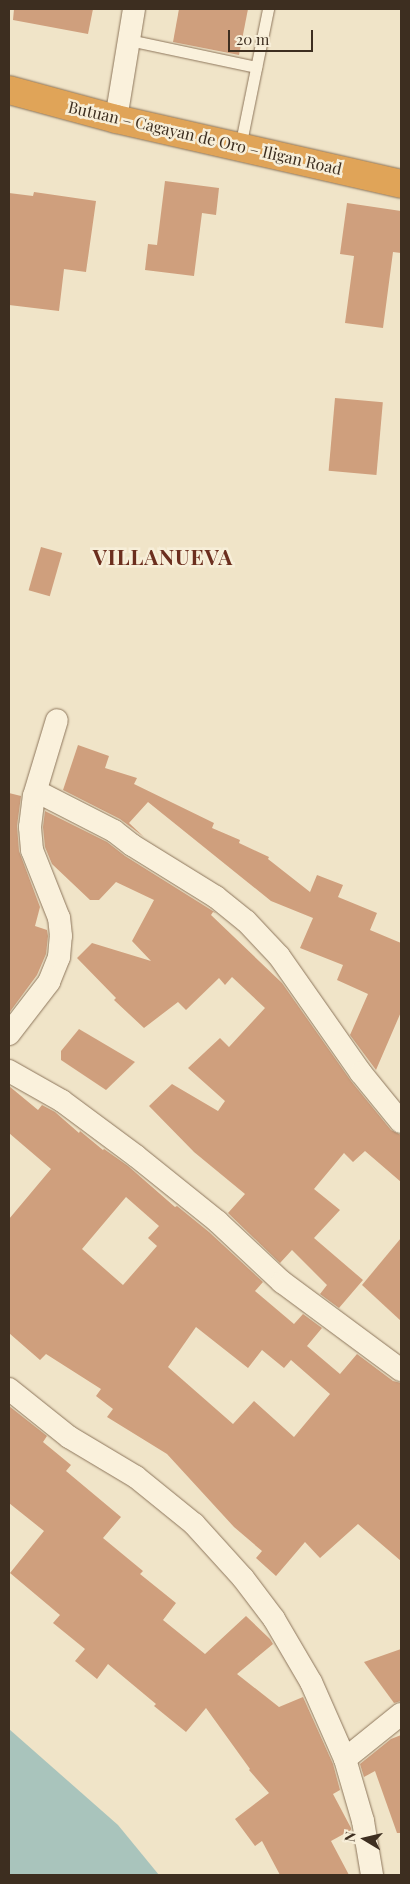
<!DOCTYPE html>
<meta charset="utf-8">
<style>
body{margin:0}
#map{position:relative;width:410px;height:1884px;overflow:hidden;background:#f0e4c8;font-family:"Playfair Display",serif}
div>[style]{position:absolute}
.water>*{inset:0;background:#a9c4bc}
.building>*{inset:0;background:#cf9f7d;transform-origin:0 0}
.roads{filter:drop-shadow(0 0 1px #8d765c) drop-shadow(0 0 1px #8d765c)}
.lane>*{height:11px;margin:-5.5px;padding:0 5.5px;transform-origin:5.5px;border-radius:5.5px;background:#faf1dc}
.street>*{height:22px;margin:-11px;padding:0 11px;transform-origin:11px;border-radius:11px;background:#faf1dc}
.highway>*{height:28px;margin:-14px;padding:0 14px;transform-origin:14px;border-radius:14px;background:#e0a458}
span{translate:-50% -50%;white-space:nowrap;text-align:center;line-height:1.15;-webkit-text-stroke:5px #f7eed8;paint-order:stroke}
.street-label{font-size:16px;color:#3d2e20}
.district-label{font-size:21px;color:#6b2e1e;font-weight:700;letter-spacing:1px}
.frame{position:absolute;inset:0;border:10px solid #3d2e20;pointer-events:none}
.north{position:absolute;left:340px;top:1814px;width:50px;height:50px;-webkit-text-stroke:4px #f7eed8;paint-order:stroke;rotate:279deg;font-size:14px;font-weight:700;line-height:20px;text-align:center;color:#3d2e20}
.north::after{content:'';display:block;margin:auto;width:18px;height:22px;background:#3d2e20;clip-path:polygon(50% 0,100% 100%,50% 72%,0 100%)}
.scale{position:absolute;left:228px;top:30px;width:85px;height:22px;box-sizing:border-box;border:2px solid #3d2e20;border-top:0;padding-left:6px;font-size:15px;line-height:18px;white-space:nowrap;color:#3d2e20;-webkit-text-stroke:4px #f7eed8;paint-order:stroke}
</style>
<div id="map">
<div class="water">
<i style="clip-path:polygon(9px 1729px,118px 1825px,159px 1875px,9px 1875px)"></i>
</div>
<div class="building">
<i style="clip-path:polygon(14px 9px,93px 9px,88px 34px,13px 20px)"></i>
<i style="clip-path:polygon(179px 9px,248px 9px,239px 55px,173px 42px)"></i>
<i style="clip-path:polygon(165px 181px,219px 188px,216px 215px,202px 213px,194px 276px,145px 270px,148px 244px,157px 245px)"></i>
<i style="clip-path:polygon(34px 192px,96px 201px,86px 272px,64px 269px,59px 311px,9px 305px,9px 193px,33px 196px)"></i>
<i style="clip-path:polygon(347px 203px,401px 211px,401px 253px,393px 252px,383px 328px,345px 323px,354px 256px,340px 254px)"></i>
<i style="left:335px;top:398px;width:48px;height:73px;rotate:5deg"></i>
<i style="left:41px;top:547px;width:22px;height:45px;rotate:16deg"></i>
<i style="clip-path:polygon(78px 745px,109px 756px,105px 768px,137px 778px,134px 784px,214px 823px,212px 828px,240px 840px,239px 843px,269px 857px,268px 859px,310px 892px,317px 875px,343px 885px,338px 897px,377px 913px,370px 930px,401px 943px,401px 1012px,376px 1070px,350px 1035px,368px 994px,337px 980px,343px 965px,300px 948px,313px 918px,271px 901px,148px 802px,129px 823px,144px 837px,120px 819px,63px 790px)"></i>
<i style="clip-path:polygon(9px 793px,21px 796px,17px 826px,19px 851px,40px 907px,35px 926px,47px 930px,48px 936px,46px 954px,37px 975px,9px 1013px)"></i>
<i style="clip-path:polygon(45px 811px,107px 842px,125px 856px,216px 913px,213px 912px,211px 915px,282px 983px,351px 1081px,391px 1130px,401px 1135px,401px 1182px,365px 1151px,353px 1162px,344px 1153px,314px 1189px,340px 1210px,314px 1238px,363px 1280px,339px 1308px,320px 1294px,327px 1285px,292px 1250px,280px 1263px,228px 1213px,245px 1194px,194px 1152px,149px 1106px,172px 1084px,218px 1111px,225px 1101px,188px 1068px,220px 1038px,229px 1047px,265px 1008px,232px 977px,225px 985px,219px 978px,186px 1010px,178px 1002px,144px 1028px,114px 1000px,116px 998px,77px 958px,92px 943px,151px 961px,132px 941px,154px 900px,116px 882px,99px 900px,90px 900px,52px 864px,45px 847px,43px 827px)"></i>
<i style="clip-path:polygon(79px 1029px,135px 1062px,106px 1090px,61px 1060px,61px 1051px)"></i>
<i style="clip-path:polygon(evenodd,9px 1086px,38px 1110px,42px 1105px,55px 1112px,79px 1133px,80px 1131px,103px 1150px,104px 1149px,128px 1166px,175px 1207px,177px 1206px,209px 1232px,263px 1282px,255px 1291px,294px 1324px,303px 1314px,322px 1328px,307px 1346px,340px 1374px,357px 1354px,393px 1381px,401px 1383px,401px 1561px,358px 1524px,320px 1558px,305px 1542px,276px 1576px,256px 1558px,262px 1551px,234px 1527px,167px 1454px,107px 1417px,113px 1409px,96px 1396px,101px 1389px,46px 1354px,40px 1360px,9px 1333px,9px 1219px,51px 1169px,9px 1133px,9px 1086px,126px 1197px,159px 1226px,148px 1238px,157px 1246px,123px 1285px,82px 1249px,126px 1197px,9px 1086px,196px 1327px,248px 1368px,262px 1350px,284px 1368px,291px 1360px,330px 1394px,294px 1437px,254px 1401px,233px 1424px,168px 1367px,196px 1327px)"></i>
<i style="clip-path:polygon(401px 1238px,401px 1321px,362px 1285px)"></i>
<i style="clip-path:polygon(9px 1406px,47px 1436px,43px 1442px,71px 1465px,66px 1471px,121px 1517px,103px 1538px,143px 1571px,140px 1574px,176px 1603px,163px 1620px,205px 1654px,246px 1616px,270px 1639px,273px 1644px,237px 1674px,279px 1707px,303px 1697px,333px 1764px,340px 1790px,333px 1794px,351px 1828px,351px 1830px,331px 1841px,349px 1875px,280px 1875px,262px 1841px,255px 1846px,235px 1819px,269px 1793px,249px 1770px,250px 1769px,206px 1708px,186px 1732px,154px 1706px,156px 1704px,108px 1664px,97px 1679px,75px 1661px,85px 1649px,53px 1623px,60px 1615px,10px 1573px,44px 1531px,9px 1503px)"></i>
<i style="clip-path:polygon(401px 1649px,401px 1701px,394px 1703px,364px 1662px)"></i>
<i style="clip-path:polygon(401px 1735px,401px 1833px,397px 1833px,375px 1771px,364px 1777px,360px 1764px,391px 1739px)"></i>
</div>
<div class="roads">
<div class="lane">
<i style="left:129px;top:40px;width:130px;rotate:12deg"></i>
<i style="left:240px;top:147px;width:141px;rotate:-78.5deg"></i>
</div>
<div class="street">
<i style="left:116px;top:119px;width:111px;rotate:-80.7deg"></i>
<i style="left:36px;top:791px;width:88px;rotate:27.1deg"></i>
<i style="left:114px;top:831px;width:23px;rotate:38deg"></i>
<i style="left:132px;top:845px;width:99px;rotate:31.8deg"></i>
<i style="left:216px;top:897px;width:38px;rotate:39deg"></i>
<i style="left:246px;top:921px;width:48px;rotate:46.7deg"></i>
<i style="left:279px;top:956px;width:143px;rotate:55deg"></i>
<i style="left:361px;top:1073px;width:63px;rotate:50.8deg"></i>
<i style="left:9px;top:1034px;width:66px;rotate:-52.4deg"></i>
<i style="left:49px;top:982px;width:27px;rotate:-68deg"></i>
<i style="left:59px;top:957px;width:21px;rotate:-85deg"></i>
<i style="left:61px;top:936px;width:18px;rotate:-96deg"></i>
<i style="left:59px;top:918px;width:73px;rotate:-111.7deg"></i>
<i style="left:32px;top:850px;width:23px;rotate:-95deg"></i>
<i style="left:30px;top:827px;width:31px;rotate:-83deg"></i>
<i style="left:34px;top:796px;width:79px;rotate:-73.2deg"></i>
<i style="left:9px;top:1071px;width:61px;rotate:29.5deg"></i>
<i style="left:62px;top:1101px;width:92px;rotate:36.6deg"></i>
<i style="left:136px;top:1156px;width:105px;rotate:38.8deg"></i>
<i style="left:218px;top:1222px;width:88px;rotate:43.2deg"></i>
<i style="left:282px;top:1282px;width:148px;rotate:36.5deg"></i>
<i style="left:9px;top:1389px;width:77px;rotate:38.7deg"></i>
<i style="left:69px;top:1437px;width:78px;rotate:30.8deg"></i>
<i style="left:136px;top:1477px;width:75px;rotate:39deg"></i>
<i style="left:194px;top:1524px;width:73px;rotate:47.8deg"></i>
<i style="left:243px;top:1578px;width:51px;rotate:52.9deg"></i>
<i style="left:274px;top:1619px;width:73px;rotate:59.6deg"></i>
<i style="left:311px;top:1682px;width:84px;rotate:66.2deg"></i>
<i style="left:345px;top:1759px;width:65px;rotate:73.8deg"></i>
<i style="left:363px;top:1821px;width:55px;rotate:80.5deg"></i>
<i style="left:345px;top:1759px;width:72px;rotate:-38.8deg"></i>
</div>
<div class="highway">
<i style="left:9px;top:90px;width:111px;rotate:15.2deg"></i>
<i style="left:116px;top:119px;width:292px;rotate:12.8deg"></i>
</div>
</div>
<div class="street-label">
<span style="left:205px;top:138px;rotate:13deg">Butuan – Cagayan de Oro – Iligan Road</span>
</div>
<div class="district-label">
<span style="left:163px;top:556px">VILLANUEVA</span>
</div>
<div class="frame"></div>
<div class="north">N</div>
<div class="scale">20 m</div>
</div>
